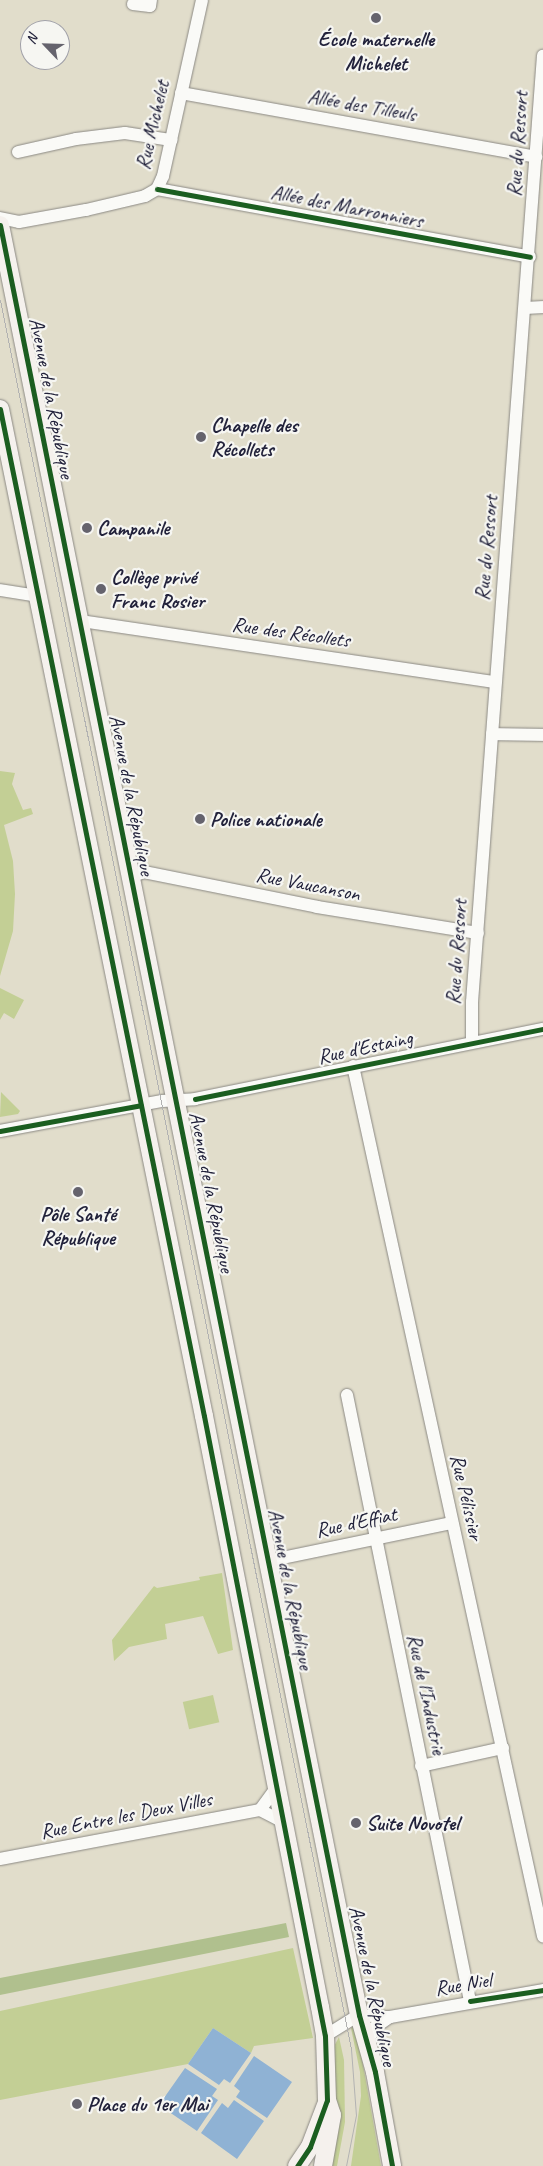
<!DOCTYPE html>
<meta charset="utf-8">
<style>
body{margin:0}
#map{position:relative;width:543px;height:2166px;overflow:hidden;background:#e1ddcb;font-family:Caveat,sans-serif}
div>[style]{position:absolute}
.green>*{inset:0;background:#c3cf95;transform-origin:0 0}
.forest>*{inset:0;background:#b0c08e}
.water>*{inset:0;background:#8fb2d4}
.roads{filter:drop-shadow(0 0 1px #8b8984) drop-shadow(0 0 1px #8b8984)}
.minor>*{height:12px;margin:-6px;padding:0 6px;transform-origin:6px;border-radius:6px;background:#fafaf7}
.secondary>*{height:18px;margin:-9px;padding:0 9px;transform-origin:9px;border-radius:9px;background:#f5f1ed}
.tram>*{height:1px;margin:-0.5px;padding:0 0.5px;transform-origin:0.5px;border-radius:0.5px;background:#b2b2b2}
.cycleway>*{height:5px;margin:-2.5px;padding:0 2.5px;transform-origin:2.5px;border-radius:2.5px;background:#1b5e20}
.dots>*{width:14px;height:14px;translate:-50% -50%;box-sizing:border-box;border:2px solid #f6f6f2;border-radius:50%}
span{translate:-50% -50%;white-space:nowrap;text-align:center;line-height:1.15;-webkit-text-stroke:4.5px #f6f6f2;paint-order:stroke}
.poi-label{font-size:21px;color:#22223b;font-weight:700}
.left{translate:0 -50%;text-align:left}
.street-label{font-size:21px;color:#22223b}
.north{position:absolute;left:20px;top:20px;width:50px;height:50px;box-sizing:border-box;background:#f6f6f2;border:1px solid #a1a1a9;border-radius:50%;rotate:294deg;font-size:14px;font-weight:700;line-height:20px;text-align:center;color:#22223b}
.north::after{content:'';display:block;margin:auto;width:18px;height:22px;background:#65636d;clip-path:polygon(50% 0,100% 100%,50% 72%,0 100%)}
</style>
<div id="map">
<div class="green">
<i style="clip-path:polygon(0 771px,15px 773px,12px 784px,23px 810px,31px 808px,33px 814px,4px 825px,13px 861px,15px 894px,13px 931px,0 976px)"></i>
<i style="clip-path:polygon(0 988px,24px 1000px,14px 1019px,4px 1013px,0 1020px)"></i>
<i style="clip-path:polygon(1px 1092px,20px 1111px,18px 1114px,0 1117px)"></i>
<i style="clip-path:polygon(222px 1573px,233px 1650px,218px 1654px,203px 1616px,165px 1624px,167px 1639px,129px 1647px,114px 1661px,112px 1640px,154px 1586px,157px 1588px,200px 1580px,199px 1577px)"></i>
<i style="left:213px;top:1695px;width:28px;height:31px;rotate:77deg"></i>
<i style="clip-path:polygon(293px 1948px,313px 2038px,254px 2046px,251px 2053px,213px 2028px,188px 2064px,0 2100px,0 2011px)"></i>
<i style="clip-path:polygon(356px 2025px,381px 2166px,351px 2166px,361px 2096px,360px 2072px,351px 2028px)"></i>
<i style="clip-path:polygon(339px 2037px,344px 2060px,345px 2122px,337px 2166px,326px 2166px,332px 2050px)"></i>
</div>
<div class="forest">
<i style="clip-path:polygon(286px 1923px,289px 1937px,0 1995px,0 1978px)"></i>
</div>
<div class="water">
<i style="clip-path:polygon(213px 2028px,251px 2053px,230px 2083px,224px 2079px,219px 2085px,188px 2064px)"></i>
<i style="clip-path:polygon(254px 2056px,292px 2082px,267px 2118px,236px 2097px,240px 2091px,234px 2086px)"></i>
<i style="clip-path:polygon(185px 2068px,217px 2089px,212px 2096px,218px 2100px,197px 2131px,159px 2105px)"></i>
<i style="clip-path:polygon(234px 2100px,264px 2121px,237px 2159px,201px 2133px,222px 2103px,228px 2108px)"></i>
</div>
<div class="roads">
<div class="minor">
<i style="left:133px;top:4px;width:17px;rotate:7deg"></i>
<i style="left:150px;top:6px;width:6px;rotate:-81deg"></i>
<i style="left:181px;top:93px;width:361px;rotate:10.2deg"></i>
<i style="left:18px;top:152px;width:59px;rotate:-12.6deg"></i>
<i style="left:76px;top:139px;width:49px;rotate:-7deg"></i>
<i style="left:125px;top:133px;width:47px;rotate:8.7deg"></i>
<i style="left:157px;top:189px;width:379px;rotate:10.3deg"></i>
<i style="left:0;top:218px;width:19px;rotate:12deg"></i>
<i style="left:19px;top:222px;width:68px;rotate:-10.2deg"></i>
<i style="left:86px;top:210px;width:61px;rotate:-13.3deg"></i>
<i style="left:145px;top:196px;width:14px;rotate:-30deg"></i>
<i style="left:157px;top:189px;width:14px;rotate:-65deg"></i>
<i style="left:163px;top:176px;width:180px;rotate:-77.5deg"></i>
<i style="left:526px;top:308px;width:17px;rotate:-3deg"></i>
<i style="left:0;top:590px;width:38px;rotate:9deg"></i>
<i style="left:81px;top:621px;width:419px;rotate:8.4deg"></i>
<i style="left:492px;top:734px;width:51px;rotate:1.1deg"></i>
<i style="left:132px;top:876px;width:13px;rotate:-18deg"></i>
<i style="left:144px;top:872px;width:177px;rotate:11.4deg"></i>
<i style="left:317px;top:907px;width:163px;rotate:9.2deg"></i>
<i style="left:472px;top:1042px;width:40px;rotate:-90deg"></i>
<i style="left:472px;top:1002px;width:949px;rotate:-85.71deg"></i>
<i style="left:353px;top:1066px;width:891px;rotate:77.68deg"></i>
<i style="left:0;top:1131px;width:165px;rotate:-10.5deg"></i>
<i style="left:162px;top:1101px;width:33px;rotate:-3deg"></i>
<i style="left:195px;top:1099px;width:355px;rotate:-11.4deg"></i>
<i style="left:347px;top:1395px;width:618px;rotate:78.53deg"></i>
<i style="left:268px;top:1561px;width:188px;rotate:-11.7deg"></i>
<i style="left:421px;top:1766px;width:84px;rotate:-12.4deg"></i>
<i style="left:260px;top:1810px;width:27px;rotate:-54deg"></i>
<i style="left:0;top:1859px;width:265px;rotate:-10.7deg"></i>
<i style="left:260px;top:1810px;width:25px;rotate:27deg"></i>
<i style="left:325px;top:2036px;width:40px;rotate:-32deg"></i>
<i style="left:359px;top:2015px;width:31px;rotate:4deg"></i>
<i style="left:390px;top:2017px;width:155px;rotate:-10deg"></i>
<i style="left:367px;top:2043px;width:17px;rotate:-65deg"></i>
<i style="left:374px;top:2028px;width:19px;rotate:-35deg"></i>
</div>
<div class="secondary">
<i style="left:0;top:225px;width:1826px;rotate:78.66deg"></i>
<i style="left:359px;top:2015px;width:59px;rotate:74.3deg"></i>
<i style="left:375px;top:2072px;width:96px;rotate:79.7deg"></i>
<i style="left:0;top:409px;width:1027px;rotate:78.55deg"></i>
<i style="left:204px;top:1416px;width:602px;rotate:78.9deg"></i>
<i style="left:320px;top:2007px;width:29px;rotate:80deg"></i>
<i style="left:325px;top:2036px;width:64px;rotate:88.2deg"></i>
<i style="left:327px;top:2100px;width:16px;rotate:72deg"></i>
<i style="left:332px;top:2115px;width:52px;rotate:100deg"></i>
<i style="left:297px;top:2166px;width:23px;rotate:-56deg"></i>
<i style="left:310px;top:2147px;width:45px;rotate:-69.1deg"></i>
</div>
</div>
<div class="tram">
<i style="left:0;top:300px;width:1784px;rotate:78.65deg"></i>
<i style="left:351px;top:2049px;width:66px;rotate:85.7deg"></i>
<i style="left:356px;top:2115px;width:52px;rotate:101.1deg"></i>
</div>
<div class="cycleway">
<i style="left:157px;top:189px;width:379px;rotate:10.3deg"></i>
<i style="left:0;top:225px;width:1826px;rotate:78.66deg"></i>
<i style="left:359px;top:2015px;width:59px;rotate:74.3deg"></i>
<i style="left:375px;top:2072px;width:96px;rotate:79.7deg"></i>
<i style="left:0;top:409px;width:1027px;rotate:78.55deg"></i>
<i style="left:204px;top:1416px;width:632px;rotate:78.96deg"></i>
<i style="left:325px;top:2036px;width:64px;rotate:88.2deg"></i>
<i style="left:327px;top:2100px;width:50px;rotate:109.9deg"></i>
<i style="left:310px;top:2147px;width:23px;rotate:124deg"></i>
<i style="left:195px;top:1099px;width:355px;rotate:-11.4deg"></i>
<i style="left:0;top:1131px;width:143px;rotate:-10.4deg"></i>
<i style="left:470px;top:2001px;width:74px;rotate:-8.6deg"></i>
</div>
<div class="dots">
<i style="left:376px;top:18px;background:#65636d"></i>
<i style="left:201px;top:437px;background:#65636d"></i>
<i style="left:87px;top:528px;background:#65636d"></i>
<i style="left:101px;top:589px;background:#65636d"></i>
<i style="left:200px;top:819px;background:#65636d"></i>
<i style="left:78px;top:1192px;background:#65636d"></i>
<i style="left:356px;top:1823px;background:#65636d"></i>
<i style="left:77px;top:2104px;background:#65636d"></i>
</div>
<div class="poi-label">
<span style="left:376px;top:51px">École maternelle<br>Michelet</span>
<span class="left" style="left:211px;top:437px">Chapelle des<br>Récollets</span>
<span class="left" style="left:97px;top:528px">Campanile</span>
<span class="left" style="left:111px;top:589px">Collège privé<br>Franc Rosier</span>
<span class="left" style="left:210px;top:819px">Police nationale</span>
<span style="left:78px;top:1226px">Pôle Santé<br>République</span>
<span class="left" style="left:366px;top:1823px">Suite Novotel</span>
<span class="left" style="left:87px;top:2104px">Place du 1er Mai</span>
</div>
<div class="street-label">
<span style="left:362px;top:105px;rotate:10deg">Allée des Tilleuls</span>
<span style="left:152px;top:125px;rotate:-77deg">Rue Michelet</span>
<span style="left:517px;top:144px;rotate:-86deg">Rue du Ressort</span>
<span style="left:347px;top:206px;rotate:11deg">Allée des Marronniers</span>
<span style="left:52px;top:398px;rotate:79deg">Avenue de la République</span>
<span style="left:486px;top:548px;rotate:-85deg">Rue du Ressort</span>
<span style="left:291px;top:632px;rotate:8deg">Rue des Récollets</span>
<span style="left:132px;top:795px;rotate:79deg">Avenue de la République</span>
<span style="left:308px;top:884px;rotate:11deg">Rue Vaucanson</span>
<span style="left:456px;top:952px;rotate:-86deg">Rue du Ressort</span>
<span style="left:365px;top:1047px;rotate:-12deg">Rue d'Estaing</span>
<span style="left:212px;top:1192px;rotate:79deg">Avenue de la République</span>
<span style="left:467px;top:1497px;rotate:77deg">Rue Pélissier</span>
<span style="left:356px;top:1522px;rotate:-12deg">Rue d'Effiat</span>
<span style="left:291px;top:1589px;rotate:79deg">Avenue de la République</span>
<span style="left:427px;top:1694px;rotate:78deg">Rue de l'Industrie</span>
<span style="left:126px;top:1815px;rotate:-11deg">Rue Entre les Deux Villes</span>
<span style="left:463px;top:1984px;rotate:-9deg">Rue Niel</span>
<span style="left:373px;top:1986px;rotate:78deg">Avenue de la République</span>
</div>
<div class="north">N</div>
</div>
